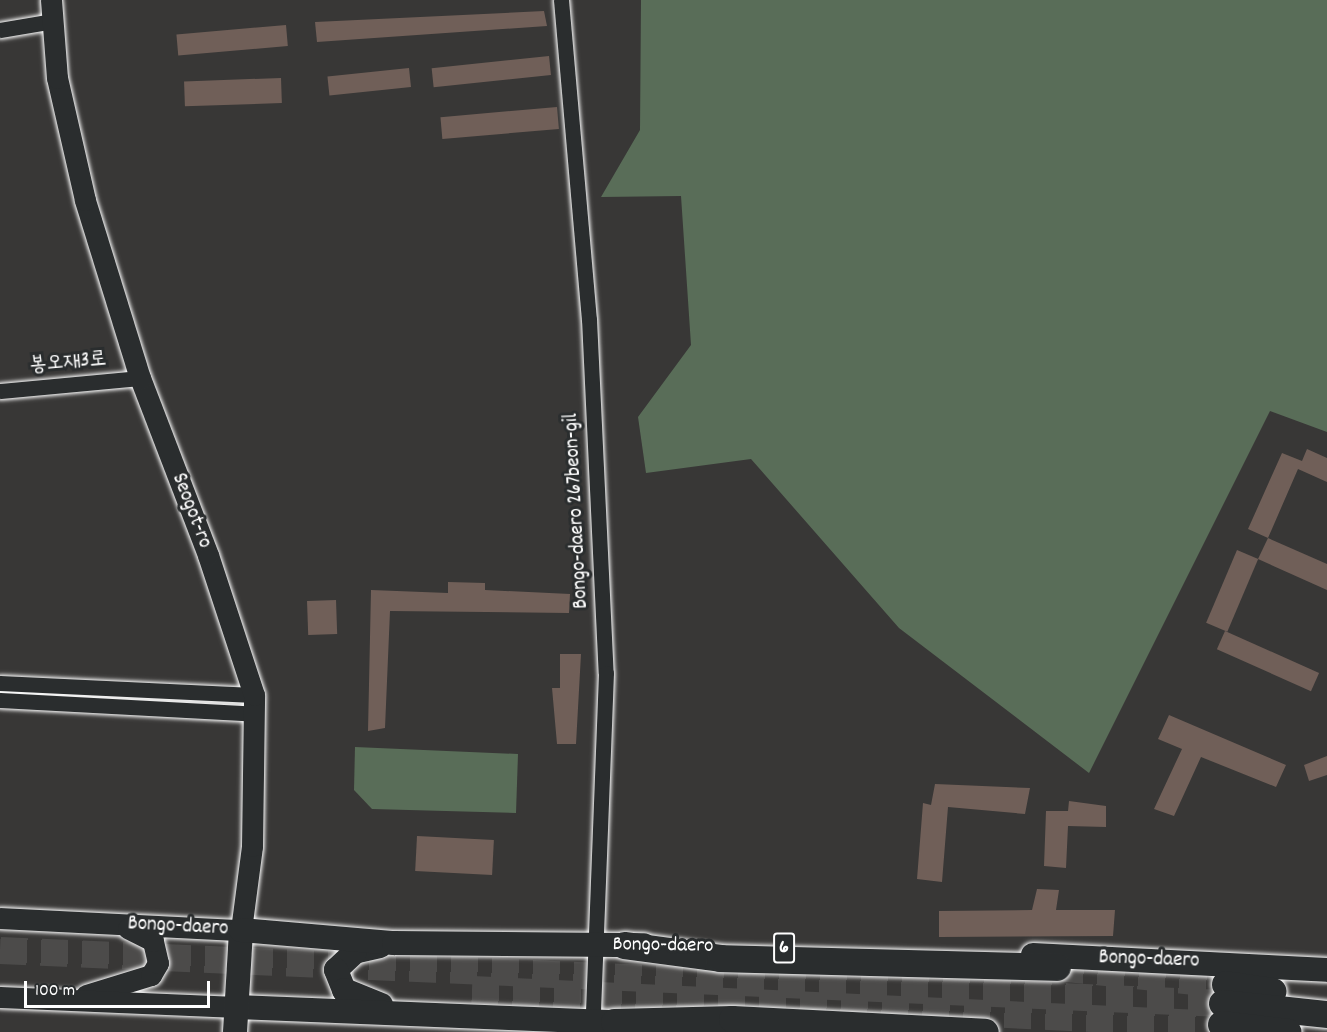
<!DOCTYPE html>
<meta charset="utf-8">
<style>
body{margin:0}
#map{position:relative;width:1327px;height:1032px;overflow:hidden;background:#383736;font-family:Dekko,"Poor Story",sans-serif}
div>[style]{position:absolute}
.green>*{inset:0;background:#596d58}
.building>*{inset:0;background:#705f58;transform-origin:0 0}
.highway-tunnel>*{height:27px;margin-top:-13.5px;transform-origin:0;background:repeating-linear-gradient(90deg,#4c4b4a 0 27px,transparent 0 41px)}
.roads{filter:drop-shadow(0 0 2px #fff) drop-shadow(0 0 2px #fff)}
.street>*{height:15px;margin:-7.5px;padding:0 7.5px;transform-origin:7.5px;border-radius:7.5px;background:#2a2d2e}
.secondary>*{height:21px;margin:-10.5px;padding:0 10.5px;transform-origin:10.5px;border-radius:10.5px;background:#2a2d2e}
.primary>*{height:24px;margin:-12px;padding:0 12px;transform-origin:12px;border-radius:12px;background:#2a2d2e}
.highway>*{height:27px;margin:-13.5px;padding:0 13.5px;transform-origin:13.5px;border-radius:13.5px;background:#2a2d2e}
span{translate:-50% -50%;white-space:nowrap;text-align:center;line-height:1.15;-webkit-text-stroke:6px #2a2d2e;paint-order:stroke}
.shield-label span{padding:2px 4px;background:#2a2d2e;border:2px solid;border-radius:4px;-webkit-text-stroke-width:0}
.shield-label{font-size:20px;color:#fff;font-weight:700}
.street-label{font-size:21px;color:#fff}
.scale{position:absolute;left:24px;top:981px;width:186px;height:27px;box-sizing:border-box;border:3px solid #fff;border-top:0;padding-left:8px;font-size:18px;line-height:21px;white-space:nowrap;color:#fff;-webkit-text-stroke:4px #2a2d2e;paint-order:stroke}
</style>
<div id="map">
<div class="green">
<i style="clip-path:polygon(641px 0,1327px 0,1327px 432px,1270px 411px,1089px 773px,899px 628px,751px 459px,646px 473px,638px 417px,691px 345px,681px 196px,601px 197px,640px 130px)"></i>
<i style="clip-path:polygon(355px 747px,518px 754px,516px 813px,372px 809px,354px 790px)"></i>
</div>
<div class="building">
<i style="clip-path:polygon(544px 11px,547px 26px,317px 42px,315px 22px)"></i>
<i style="left:286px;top:25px;width:21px;height:110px;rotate:85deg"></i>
<i style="left:549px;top:56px;width:19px;height:118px;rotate:84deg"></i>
<i style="left:409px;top:68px;width:19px;height:82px;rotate:84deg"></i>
<i style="left:281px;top:78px;width:25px;height:97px;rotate:88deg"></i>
<i style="left:557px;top:107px;width:22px;height:117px;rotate:85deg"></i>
<i style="clip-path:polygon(1307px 449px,1327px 458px,1327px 482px,1298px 469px,1268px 538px,1248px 529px,1282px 453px,1302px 461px)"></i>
<i style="clip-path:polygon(1268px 538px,1327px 564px,1327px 590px,1258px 559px)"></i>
<i style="left:1237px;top:550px;width:23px;height:79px;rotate:23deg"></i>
<i style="clip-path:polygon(448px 582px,485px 583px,485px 590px,570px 594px,569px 613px,390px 611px,385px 728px,368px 731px,371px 590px,448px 593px)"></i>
<i style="left:336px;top:600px;width:34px;height:29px;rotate:88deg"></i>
<i style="left:1225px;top:631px;width:103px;height:20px;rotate:24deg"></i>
<i style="clip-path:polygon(560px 654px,581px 654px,576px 744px,557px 744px,552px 688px,560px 688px)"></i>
<i style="clip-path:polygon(1169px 715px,1286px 765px,1276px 787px,1201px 757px,1174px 816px,1154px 809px,1182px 749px,1158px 739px)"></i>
<i style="clip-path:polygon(1327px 756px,1327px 775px,1309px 781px,1304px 765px)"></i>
<i style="clip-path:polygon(935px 784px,1030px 788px,1025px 814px,948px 807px,942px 882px,917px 879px,923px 803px,931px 805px)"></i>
<i style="clip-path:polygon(1069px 801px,1106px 806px,1106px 827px,1068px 826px,1066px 868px,1044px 866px,1046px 811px,1068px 811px)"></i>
<i style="left:417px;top:836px;width:77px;height:35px;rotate:3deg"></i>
<i style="clip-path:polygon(1037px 889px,1059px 890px,1056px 910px,1115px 910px,1113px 936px,939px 937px,939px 911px,1032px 910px)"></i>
</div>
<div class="highway-tunnel">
<i style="left:0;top:950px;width:1223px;rotate:2.48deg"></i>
<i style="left:1057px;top:967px;width:169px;rotate:5.8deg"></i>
<i style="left:472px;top:989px;width:750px;rotate:2.68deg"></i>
</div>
<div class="roads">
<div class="street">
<i style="left:561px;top:0;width:320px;rotate:85deg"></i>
<i style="left:589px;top:319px;width:354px;rotate:87.3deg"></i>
<i style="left:606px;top:673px;width:357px;rotate:92.2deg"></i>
<i style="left:0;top:30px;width:54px;rotate:-9.6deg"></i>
<i style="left:0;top:391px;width:141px;rotate:-5.3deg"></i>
<i style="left:0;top:683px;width:254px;rotate:2.7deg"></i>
<i style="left:0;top:700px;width:256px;rotate:3.1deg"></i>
</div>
<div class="secondary">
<i style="left:0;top:918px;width:241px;rotate:2.9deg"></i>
<i style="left:241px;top:930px;width:85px;rotate:-82.5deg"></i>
<i style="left:252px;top:846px;width:151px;rotate:-89.2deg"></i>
<i style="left:254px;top:695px;width:147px;rotate:-108.2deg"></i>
<i style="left:208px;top:555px;width:190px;rotate:-111deg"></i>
<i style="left:140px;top:378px;width:186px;rotate:-107.2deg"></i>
<i style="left:85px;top:200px;width:125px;rotate:-102.9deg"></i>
<i style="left:57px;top:78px;width:78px;rotate:-94.4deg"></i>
<i style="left:86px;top:995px;width:68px;rotate:-17.1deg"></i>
<i style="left:151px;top:975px;width:14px;rotate:-60deg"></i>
<i style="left:158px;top:963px;width:23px;rotate:-103deg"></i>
<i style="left:153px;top:941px;width:28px;rotate:-153deg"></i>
<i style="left:0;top:997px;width:237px;rotate:2.4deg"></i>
</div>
<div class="primary">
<i style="left:380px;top:946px;width:26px;rotate:167deg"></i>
<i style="left:355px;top:952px;width:26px;rotate:137deg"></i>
<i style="left:336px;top:970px;width:22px;rotate:68deg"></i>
<i style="left:344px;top:990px;width:40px;rotate:22deg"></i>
<i style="left:1033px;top:955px;width:294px;rotate:2.9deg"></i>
<i style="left:237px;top:1007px;width:396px;rotate:2.3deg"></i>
<i style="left:235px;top:1032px;width:102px;rotate:-86.6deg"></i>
<i style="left:241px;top:930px;width:154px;rotate:4.9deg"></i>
<i style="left:394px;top:943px;width:250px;rotate:0.5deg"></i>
</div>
<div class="highway">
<i style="left:624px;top:945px;width:97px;rotate:7.7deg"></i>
<i style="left:720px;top:958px;width:337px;rotate:1.5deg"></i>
<i style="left:1225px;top:984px;width:48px;rotate:8.5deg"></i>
<i style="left:1222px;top:1003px;width:106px;rotate:6deg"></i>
<i style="left:614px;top:1022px;width:118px;rotate:-1.5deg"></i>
<i style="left:732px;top:1019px;width:253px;rotate:2.9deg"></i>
<i style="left:1221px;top:1024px;width:67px;rotate:6.8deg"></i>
</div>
</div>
<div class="shield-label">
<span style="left:784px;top:948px">6</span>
</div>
<div class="street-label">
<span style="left:68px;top:363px;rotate:-5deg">봉오재3로</span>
<span style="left:191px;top:511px;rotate:69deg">Seogot-ro</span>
<span style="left:577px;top:511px;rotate:-93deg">Bongo-daero 267beon-gil</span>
<span style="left:178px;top:927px;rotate:3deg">Bongo-daero</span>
<span style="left:663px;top:946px;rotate:1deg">Bongo-daero</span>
<span style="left:1149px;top:960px;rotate:2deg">Bongo-daero</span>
</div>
<div class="scale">100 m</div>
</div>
